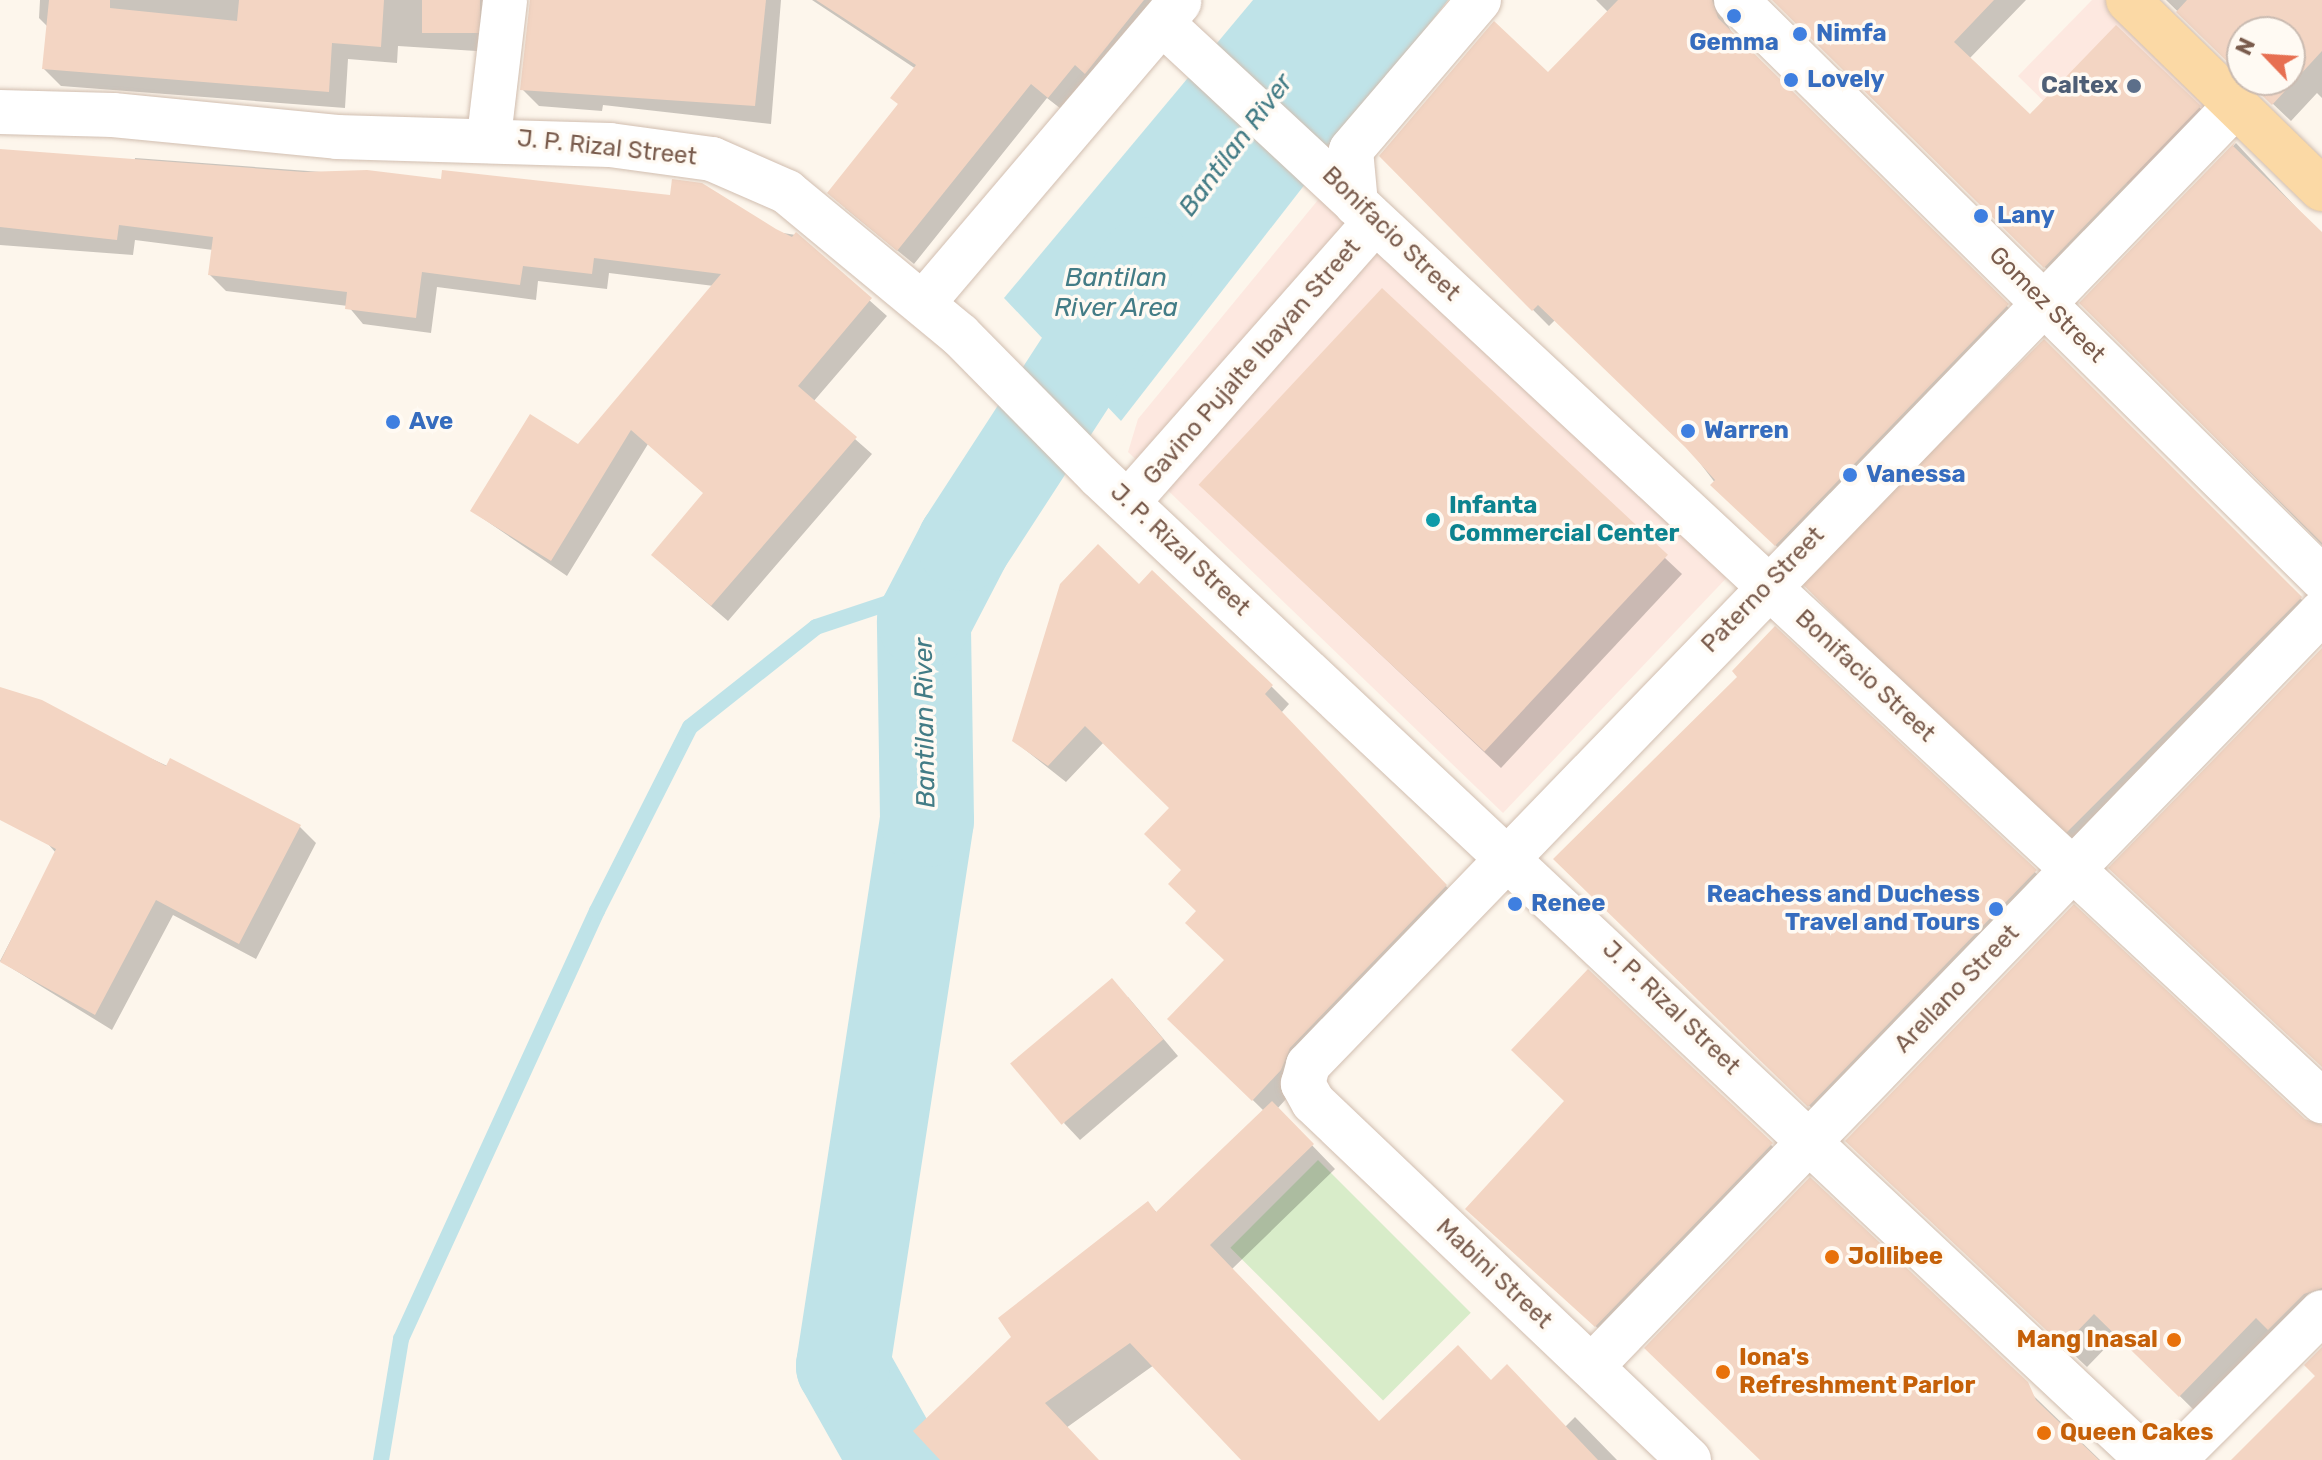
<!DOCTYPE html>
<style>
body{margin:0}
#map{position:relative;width:2322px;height:1460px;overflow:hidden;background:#fdf6ec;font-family:Rubik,sans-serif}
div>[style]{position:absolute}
.commercial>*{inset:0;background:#fde8e0}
.green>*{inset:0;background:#d8ecc9;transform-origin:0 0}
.water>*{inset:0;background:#bfe3e8}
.shadow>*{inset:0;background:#0003;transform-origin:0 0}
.stream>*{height:16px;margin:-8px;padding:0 8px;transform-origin:8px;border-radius:8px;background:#bfe3e8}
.river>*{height:94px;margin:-47px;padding:0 47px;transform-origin:47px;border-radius:47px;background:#bfe3e8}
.building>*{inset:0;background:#f3d5c3;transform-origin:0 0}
.roads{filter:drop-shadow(0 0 2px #d1beb0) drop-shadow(0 0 2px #d1beb0)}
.street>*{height:44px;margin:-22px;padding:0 22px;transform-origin:22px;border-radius:22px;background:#fff}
.secondary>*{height:44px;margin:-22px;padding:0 22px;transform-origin:22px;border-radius:22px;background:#fff}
.primary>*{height:44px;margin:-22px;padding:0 22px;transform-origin:22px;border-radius:22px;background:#fbd9a5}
.dots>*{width:22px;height:22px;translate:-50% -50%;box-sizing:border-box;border:4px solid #fffaf3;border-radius:50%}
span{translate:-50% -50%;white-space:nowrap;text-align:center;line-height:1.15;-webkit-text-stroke:7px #fffaf3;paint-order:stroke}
.shop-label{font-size:24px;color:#366cbe;font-weight:700}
.left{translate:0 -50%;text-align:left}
.right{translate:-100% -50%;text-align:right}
.service-label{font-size:24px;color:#4e5e75;font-weight:700}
.street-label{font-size:24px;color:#7a5c4d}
.culture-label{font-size:24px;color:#0d838f;font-weight:700}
.food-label{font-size:24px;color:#c56008;font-weight:700}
.water-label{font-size:26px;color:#437c86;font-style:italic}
.north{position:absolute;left:2226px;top:16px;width:80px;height:80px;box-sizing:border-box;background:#fffaf3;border:2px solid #cabbb1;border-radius:50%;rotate:295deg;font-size:22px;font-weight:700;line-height:32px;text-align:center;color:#7a5c4d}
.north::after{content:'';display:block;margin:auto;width:28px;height:36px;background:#e76f51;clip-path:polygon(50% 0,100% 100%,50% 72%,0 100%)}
</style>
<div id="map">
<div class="commercial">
<i style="clip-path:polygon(2092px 0,2106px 0,2217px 110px,2137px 193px,2018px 76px)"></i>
<i style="clip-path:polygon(1327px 189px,1735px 569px,1503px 813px,1128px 452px,1138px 419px)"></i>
</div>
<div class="green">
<i style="left:1318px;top:1160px;width:216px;height:124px;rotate:45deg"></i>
</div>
<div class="water">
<i style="clip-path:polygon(1253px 0,1448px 0,1121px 421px,1004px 298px)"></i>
</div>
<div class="shadow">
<i style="clip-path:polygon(40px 0,507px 0,492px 52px,398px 46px,397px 63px,348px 59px,345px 108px,61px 86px,44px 69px,48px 27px,39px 18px)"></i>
<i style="clip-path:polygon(531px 0,781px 0,771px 124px,603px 105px,602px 111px,539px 106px,522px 89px)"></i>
<i style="clip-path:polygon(812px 0,1183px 0,1065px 112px,1047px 98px,914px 264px,845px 208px,916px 69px)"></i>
<i style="clip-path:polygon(1596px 0,1733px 0,1727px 24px,1734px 36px,2023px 322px,1792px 561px,1729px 501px,1690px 450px,1555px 320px,1549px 326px,1381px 156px,1548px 75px,1609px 13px)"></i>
<i style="clip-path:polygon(1774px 0,2026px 0,1969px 59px,2030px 117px,2199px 107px,2215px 123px,2061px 283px)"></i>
<i style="clip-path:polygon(2166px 0,2322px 0,2322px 98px,2317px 93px,2291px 121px,2248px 80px,2290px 80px,2290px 32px,2242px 32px,2242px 74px)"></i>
<i style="clip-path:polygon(2236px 143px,2322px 235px,2322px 545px,2082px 303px)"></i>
<i style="clip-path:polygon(0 151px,134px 167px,135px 158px,443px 181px,796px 235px,887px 316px,813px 402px,872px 454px,728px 621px,670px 571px,705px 494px,648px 444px,567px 576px,472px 511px,579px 447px,714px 286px,609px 273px,607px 289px,538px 281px,536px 300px,437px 287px,431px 333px,363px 324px,348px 306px,226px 291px,210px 275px,213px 250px,135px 240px,133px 255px,0 245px)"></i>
<i style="left:2044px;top:342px;width:385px;height:340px;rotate:45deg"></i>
<i style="clip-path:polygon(1218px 501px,1665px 558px,1682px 574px,1501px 768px)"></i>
<i style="clip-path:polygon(1139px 587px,1272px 687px,1289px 704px,1281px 713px,1463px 904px,1277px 1109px,1335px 1169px,1232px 1269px,1380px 1423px,1492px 1382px,1565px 1427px,1575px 1417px,1617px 1460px,1244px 1460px,1154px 1365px,1066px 1428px,1097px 1460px,943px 1460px,1148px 1203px,1158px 1214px,1264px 1111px,1170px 1019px,1226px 960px,1184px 871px,1172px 808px,1104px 742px,1066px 782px,1014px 741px)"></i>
<i style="clip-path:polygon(1775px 629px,2054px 890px,1828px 1124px,1556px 859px,1740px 677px)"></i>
<i style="clip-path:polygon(0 689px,300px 827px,316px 843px,256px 959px,173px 915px,112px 1030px,0 961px,56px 853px,0 790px)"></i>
<i style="clip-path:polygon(1588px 972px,1787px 1160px,1612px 1341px,1484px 1225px,1566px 1101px)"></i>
<i style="clip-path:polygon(1128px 997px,1178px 1056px,1080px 1140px,1064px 1123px)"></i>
<i style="clip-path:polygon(2322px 1138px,2322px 1325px,2203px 1419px,2118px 1335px,2087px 1367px,1870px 1164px)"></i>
<i style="clip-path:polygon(1810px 1180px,2100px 1460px,1762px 1460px)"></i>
</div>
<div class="stream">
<i style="left:381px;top:1460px;width:123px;rotate:-80.6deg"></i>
<i style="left:401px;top:1339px;width:471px;rotate:-65.4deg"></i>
<i style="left:597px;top:911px;width:206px;rotate:-63.2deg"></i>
<i style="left:690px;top:727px;width:161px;rotate:-38.4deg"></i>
<i style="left:816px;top:627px;width:133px;rotate:-18.4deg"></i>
</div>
<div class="river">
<i style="left:896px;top:1460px;width:108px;rotate:-119.4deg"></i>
<i style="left:843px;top:1366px;width:552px;rotate:-81.25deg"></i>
<i style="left:927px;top:820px;width:199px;rotate:-90.9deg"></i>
<i style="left:924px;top:621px;width:87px;rotate:-62.5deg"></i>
<i style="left:964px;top:544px;width:333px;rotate:-57deg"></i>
</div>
<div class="building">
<i style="clip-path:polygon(49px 0,110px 0,110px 8px,237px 21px,239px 0,384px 0,381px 47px,332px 43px,329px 92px,42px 69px)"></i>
<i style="left:422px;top:0;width:58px;height:33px"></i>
<i style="clip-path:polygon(530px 0,766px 0,755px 106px,520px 90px)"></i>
<i style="clip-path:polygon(816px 0,1144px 0,1085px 74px,1075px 65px,1048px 98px,1031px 84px,897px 251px,827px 193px,898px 104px,890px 98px,916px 65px)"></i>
<i style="clip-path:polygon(1618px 0,1712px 0,1718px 18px,2009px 304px,1775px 546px,1710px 485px,1715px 480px,1685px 447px,1538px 305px,1532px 311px,1379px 156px,1494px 21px,1548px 72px)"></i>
<i style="clip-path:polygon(1772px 0,1994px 0,1954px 42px,2030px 114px,2116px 25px,2201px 106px,2044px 268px)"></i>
<i style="clip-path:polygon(2187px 0,2322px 0,2322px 51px,2272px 105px,2246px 80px,2290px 80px,2290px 32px,2242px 32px,2242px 76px,2176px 12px)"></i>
<i style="clip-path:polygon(2236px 141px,2233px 146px,2322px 232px,2322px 543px,2079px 303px)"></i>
<i style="clip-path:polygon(0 149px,304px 172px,367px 170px,441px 179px,442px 170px,670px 195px,672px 179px,702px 183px,776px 229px,792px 237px,796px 232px,872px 298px,798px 386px,857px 437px,711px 606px,651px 555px,703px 493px,631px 430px,551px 561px,470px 511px,530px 414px,578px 444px,721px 274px,594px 258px,592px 274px,523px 266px,520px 285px,422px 272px,416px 318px,345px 309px,347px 292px,208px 275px,213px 237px,119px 225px,117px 240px,0 227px)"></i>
<i style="left:1382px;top:288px;width:391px;height:269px;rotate:43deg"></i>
<i style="left:2044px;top:339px;width:365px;height:344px;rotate:45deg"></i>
<i style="clip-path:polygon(1098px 544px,1139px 584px,1152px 570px,1273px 685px,1265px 694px,1447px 885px,1290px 1048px,1281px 1070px,1252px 1101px,1167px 1019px,1224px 960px,1185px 923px,1196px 911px,1168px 884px,1181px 870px,1144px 834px,1169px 808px,1085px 726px,1048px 766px,1012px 741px,1060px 584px)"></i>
<i style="clip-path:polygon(1775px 626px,2037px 870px,1808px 1107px,1553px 859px,1737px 677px,1732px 671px)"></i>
<i style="clip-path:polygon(2322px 648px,2322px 1067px,2108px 868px)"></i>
<i style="clip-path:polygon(0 687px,42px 700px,166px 766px,170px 758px,301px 825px,239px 944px,156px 900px,95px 1015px,0 962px,56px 849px,0 820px)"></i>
<i style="clip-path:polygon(2074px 904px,2305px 1119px,2322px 1125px,2322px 1288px,2304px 1294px,2268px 1330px,2256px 1318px,2179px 1397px,2094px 1314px,2063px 1346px,1845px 1141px)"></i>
<i style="clip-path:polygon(1588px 969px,1773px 1143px,1595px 1327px,1465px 1209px,1564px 1101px,1511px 1050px)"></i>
<i style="left:1112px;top:978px;width:80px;height:133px;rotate:50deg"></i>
<i style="clip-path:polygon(1272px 1101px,1314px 1144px,1210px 1245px,1379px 1421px,1458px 1345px,1491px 1380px,1507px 1364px,1598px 1460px,1241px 1460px,1130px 1343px,1045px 1403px,1099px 1460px,940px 1460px,913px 1431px,1011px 1337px,998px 1318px,1148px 1201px,1156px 1212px)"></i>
<i style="clip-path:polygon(1810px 1177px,2028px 1382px,2036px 1400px,2099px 1460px,1760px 1460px,1644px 1348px)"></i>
<i style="clip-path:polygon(2322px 1347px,2322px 1460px,2231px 1460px,2315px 1376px,2304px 1365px)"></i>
</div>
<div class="roads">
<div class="street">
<i style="left:1736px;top:0;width:823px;rotate:44.61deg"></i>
<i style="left:1162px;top:23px;width:1584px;rotate:42.9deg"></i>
<i style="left:489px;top:137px;width:138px;rotate:-83.3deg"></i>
<i style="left:1356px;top:204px;width:54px;rotate:-95.3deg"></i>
<i style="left:1351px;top:150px;width:197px;rotate:-49.5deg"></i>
<i style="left:924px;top:302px;width:394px;rotate:-49.6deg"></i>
<i style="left:1128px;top:502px;width:373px;rotate:-48.6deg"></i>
<i style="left:1592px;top:1366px;width:1049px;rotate:-45.93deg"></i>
<i style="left:2174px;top:1460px;width:209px;rotate:-45deg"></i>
</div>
<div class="secondary">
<i style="left:0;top:112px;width:113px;rotate:1.5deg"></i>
<i style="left:113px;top:115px;width:225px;rotate:5.6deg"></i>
<i style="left:337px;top:137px;width:273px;rotate:1.7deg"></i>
<i style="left:610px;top:145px;width:103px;rotate:7.8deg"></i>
<i style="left:712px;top:159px;width:82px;rotate:23.7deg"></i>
<i style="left:787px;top:192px;width:224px;rotate:39.6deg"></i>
<i style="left:960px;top:335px;width:198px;rotate:45.4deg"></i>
<i style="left:1099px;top:476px;width:1438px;rotate:43.17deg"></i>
<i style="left:1689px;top:1460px;width:519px;rotate:-136.4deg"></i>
<i style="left:1313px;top:1102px;width:21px;rotate:-119deg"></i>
<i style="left:1303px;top:1084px;width:20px;rotate:-75deg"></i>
<i style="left:1308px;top:1065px;width:1335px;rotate:-45.97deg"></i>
</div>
<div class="primary">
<i style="left:2128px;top:0;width:271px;rotate:44.3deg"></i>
</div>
</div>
<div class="dots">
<i style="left:1734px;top:16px;background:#3f7fe0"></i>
<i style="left:1800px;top:34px;background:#3f7fe0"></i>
<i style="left:1791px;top:80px;background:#3f7fe0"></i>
<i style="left:2134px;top:86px;background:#5c6f8a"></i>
<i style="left:1981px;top:216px;background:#3f7fe0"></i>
<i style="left:393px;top:422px;background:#3f7fe0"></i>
<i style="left:1688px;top:431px;background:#3f7fe0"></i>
<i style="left:1850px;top:475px;background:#3f7fe0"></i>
<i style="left:1433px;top:520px;background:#0f9aa8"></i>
<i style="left:1515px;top:904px;background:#3f7fe0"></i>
<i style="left:1996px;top:909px;background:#3f7fe0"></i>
<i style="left:1832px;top:1257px;background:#e8710a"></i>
<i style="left:2174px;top:1340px;background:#e8710a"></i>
<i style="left:1723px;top:1372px;background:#e8710a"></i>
<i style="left:2044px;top:1433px;background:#e8710a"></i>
</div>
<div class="shop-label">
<span class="left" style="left:1816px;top:34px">Nimfa</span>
<span style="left:1734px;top:43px">Gemma</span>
<span class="left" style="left:1807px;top:80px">Lovely</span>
<span class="left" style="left:1997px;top:216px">Lany</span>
<span class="left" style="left:409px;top:422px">Ave</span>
<span class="left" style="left:1704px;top:431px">Warren</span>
<span class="left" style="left:1866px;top:475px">Vanessa</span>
<span class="right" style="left:1980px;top:909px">Reachess and Duchess<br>Travel and Tours</span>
<span class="left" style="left:1531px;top:904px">Renee</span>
</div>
<div class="service-label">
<span class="right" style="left:2118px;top:86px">Caltex</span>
</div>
<div class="street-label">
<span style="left:607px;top:148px;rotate:6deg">J. P. Rizal Street</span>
<span style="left:1391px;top:234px;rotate:44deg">Bonifacio Street</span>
<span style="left:2047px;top:305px;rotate:45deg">Gomez Street</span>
<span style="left:1252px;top:362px;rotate:-49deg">Gavino Pujalte Ibayan Street</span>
<span style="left:1180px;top:550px;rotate:43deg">J. P. Rizal Street</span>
<span style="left:1763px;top:590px;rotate:-46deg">Paterno Street</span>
<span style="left:1865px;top:676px;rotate:43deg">Bonifacio Street</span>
<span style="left:1957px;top:989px;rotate:-46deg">Arellano Street</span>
<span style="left:1671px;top:1008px;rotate:44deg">J. P. Rizal Street</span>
<span style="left:1494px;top:1274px;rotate:43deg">Mabini Street</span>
</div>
<div class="culture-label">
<span class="left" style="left:1449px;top:520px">Infanta<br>Commercial Center</span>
</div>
<div class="food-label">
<span class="left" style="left:1848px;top:1257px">Jollibee</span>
<span class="right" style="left:2158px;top:1340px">Mang Inasal</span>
<span class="left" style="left:1739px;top:1372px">Iona's<br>Refreshment Parlor</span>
<span class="left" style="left:2060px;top:1433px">Queen Cakes</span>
</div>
<div class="water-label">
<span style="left:1236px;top:145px;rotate:-53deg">Bantilan River</span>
<span style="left:1116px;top:293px">Bantilan<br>River Area</span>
<span style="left:925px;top:723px;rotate:-91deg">Bantilan River</span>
</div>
<div class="north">N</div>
</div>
